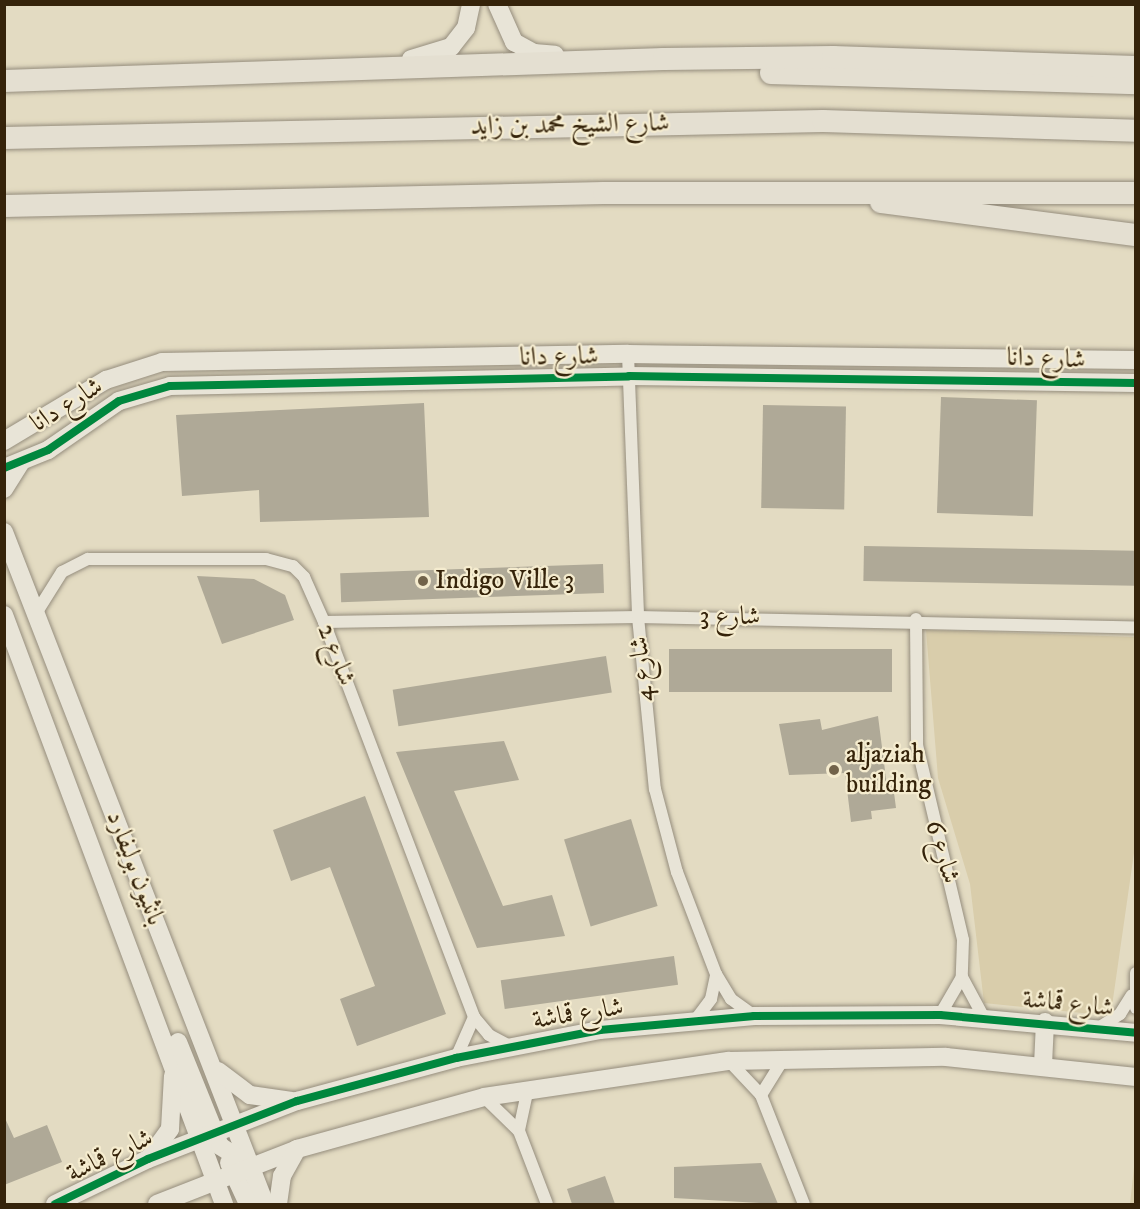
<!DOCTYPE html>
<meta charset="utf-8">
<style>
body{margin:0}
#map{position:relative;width:1140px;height:1209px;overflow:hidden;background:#e3dbc2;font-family:"IM FELL DW Pica",Amiri,serif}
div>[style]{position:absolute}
.green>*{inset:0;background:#d9cdab}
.building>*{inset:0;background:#afa997;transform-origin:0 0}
.roads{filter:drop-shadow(0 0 2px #958d7d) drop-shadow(0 0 2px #958d7d)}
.street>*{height:12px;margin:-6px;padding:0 6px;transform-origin:6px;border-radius:6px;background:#e8e4d7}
.secondary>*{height:18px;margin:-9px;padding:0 9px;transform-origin:9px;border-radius:9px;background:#e8e4d7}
.highway>*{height:22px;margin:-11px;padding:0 11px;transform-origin:11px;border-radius:11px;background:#e4dfd1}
.cycleway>*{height:8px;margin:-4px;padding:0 4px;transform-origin:4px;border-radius:4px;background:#00873e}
.dots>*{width:16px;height:16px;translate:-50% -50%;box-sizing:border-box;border:3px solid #f5eccf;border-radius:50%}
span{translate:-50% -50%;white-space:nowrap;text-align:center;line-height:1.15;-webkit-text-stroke:4.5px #f5eccf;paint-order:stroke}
.street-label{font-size:26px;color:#35230a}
.poi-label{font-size:26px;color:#35230a}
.left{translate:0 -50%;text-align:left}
.frame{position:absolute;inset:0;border:6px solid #35230a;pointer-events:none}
</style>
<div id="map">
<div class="green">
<i style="clip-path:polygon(926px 630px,1135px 637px,1135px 846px,1112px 1006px,1092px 1014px,984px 1003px,970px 884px,938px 778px)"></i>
<i style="clip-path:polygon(1135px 1158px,1135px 1204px,1130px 1204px)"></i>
</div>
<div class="building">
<i style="left:941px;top:397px;width:96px;height:116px;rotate:2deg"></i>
<i style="clip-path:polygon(424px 403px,429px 517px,260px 522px,259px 490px,182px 496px,176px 415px)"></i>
<i style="left:763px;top:405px;width:83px;height:103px;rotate:1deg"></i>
<i style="left:864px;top:546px;width:272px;height:35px;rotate:1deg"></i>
<i style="left:603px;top:564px;width:29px;height:263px;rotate:88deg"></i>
<i style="clip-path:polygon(197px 576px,254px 579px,285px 595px,294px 620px,222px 644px)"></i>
<i style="left:669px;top:649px;width:223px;height:43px"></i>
<i style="left:606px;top:656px;width:37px;height:216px;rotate:81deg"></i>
<i style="clip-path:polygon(878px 716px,887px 786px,893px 785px,896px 808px,871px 811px,872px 819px,851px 822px,845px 773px,789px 775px,779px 724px,820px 719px,822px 730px)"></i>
<i style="clip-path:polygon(504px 741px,519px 780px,454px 791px,503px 906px,552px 895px,565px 936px,477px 948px,396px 752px)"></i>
<i style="clip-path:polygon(365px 796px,446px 1014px,357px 1046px,340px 999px,375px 986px,330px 867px,291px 881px,273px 830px)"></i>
<i style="left:631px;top:819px;width:91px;height:70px;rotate:73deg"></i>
<i style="left:674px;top:956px;width:29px;height:175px;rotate:82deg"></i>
<i style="clip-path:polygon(4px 1116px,14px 1138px,47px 1125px,62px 1162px,4px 1185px)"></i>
<i style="clip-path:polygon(761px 1163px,778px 1204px,674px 1198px,674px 1167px)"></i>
<i style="clip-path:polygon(605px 1176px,615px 1204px,572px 1204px,567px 1189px)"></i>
</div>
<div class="roads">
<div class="street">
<i style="left:628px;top:354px;width:263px;rotate:87.8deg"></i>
<i style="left:638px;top:617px;width:173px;rotate:84.4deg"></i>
<i style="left:655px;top:789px;width:86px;rotate:75.2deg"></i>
<i style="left:677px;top:872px;width:109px;rotate:69.1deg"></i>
<i style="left:716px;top:974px;width:29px;rotate:59deg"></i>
<i style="left:731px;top:999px;width:27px;rotate:36deg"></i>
<i style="left:35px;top:615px;width:51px;rotate:-57.9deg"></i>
<i style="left:62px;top:572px;width:29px;rotate:-27deg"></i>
<i style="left:88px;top:559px;width:178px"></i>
<i style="left:266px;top:559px;width:28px;rotate:15deg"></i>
<i style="left:293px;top:566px;width:16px;rotate:45deg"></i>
<i style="left:304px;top:577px;width:49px;rotate:66deg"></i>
<i style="left:324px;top:622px;width:423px;rotate:69.2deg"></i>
<i style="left:474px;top:1017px;width:23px;rotate:50deg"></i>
<i style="left:489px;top:1035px;width:24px;rotate:28deg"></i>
<i style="left:916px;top:619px;width:126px;rotate:89.5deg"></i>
<i style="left:917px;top:745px;width:200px;rotate:76.7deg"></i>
<i style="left:963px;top:940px;width:37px;rotate:92deg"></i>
<i style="left:962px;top:977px;width:44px;rotate:120.1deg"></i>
<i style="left:324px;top:622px;width:314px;rotate:-0.9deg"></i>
<i style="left:638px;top:617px;width:498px;rotate:1.2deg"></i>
<i style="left:1136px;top:973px;width:35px;rotate:90deg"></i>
<i style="left:962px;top:977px;width:44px;rotate:61.7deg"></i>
<i style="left:696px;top:1019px;width:25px;rotate:-53deg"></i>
<i style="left:711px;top:999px;width:25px;rotate:-78deg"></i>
<i style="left:1100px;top:1027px;width:24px;rotate:-33deg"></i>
<i style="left:1120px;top:1014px;width:22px;rotate:-58deg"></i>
<i style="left:456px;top:1058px;width:45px;rotate:-66.3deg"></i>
<i style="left:729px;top:1061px;width:47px;rotate:46.7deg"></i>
<i style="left:761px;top:1095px;width:117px;rotate:68.5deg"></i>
<i style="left:761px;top:1095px;width:44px;rotate:-58.1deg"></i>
<i style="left:484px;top:1097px;width:49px;rotate:44.2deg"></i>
<i style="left:519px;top:1131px;width:78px;rotate:69deg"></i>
<i style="left:519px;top:1130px;width:43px;rotate:-77.9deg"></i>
</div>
<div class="secondary">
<i style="left:497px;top:4px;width:42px;rotate:65.9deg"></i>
<i style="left:514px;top:42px;width:23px;rotate:29deg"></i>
<i style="left:534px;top:53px;width:21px;rotate:5deg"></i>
<i style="left:411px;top:59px;width:42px;rotate:-16.7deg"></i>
<i style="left:451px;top:47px;width:24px;rotate:-52deg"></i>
<i style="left:466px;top:28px;width:25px;rotate:-78deg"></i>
<i style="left:4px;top:441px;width:119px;rotate:-30.9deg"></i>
<i style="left:106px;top:380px;width:59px;rotate:-17.8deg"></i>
<i style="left:162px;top:362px;width:466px;rotate:-1deg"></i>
<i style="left:628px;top:354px;width:508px;rotate:0.68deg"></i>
<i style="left:4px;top:468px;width:48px;rotate:-22.2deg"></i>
<i style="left:48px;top:450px;width:86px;rotate:-34.6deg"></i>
<i style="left:119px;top:401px;width:53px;rotate:-16.4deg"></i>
<i style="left:170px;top:386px;width:459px;rotate:-1.2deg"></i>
<i style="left:629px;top:376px;width:507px;rotate:0.79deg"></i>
<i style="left:4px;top:489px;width:32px;rotate:-58deg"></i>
<i style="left:4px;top:532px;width:721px;rotate:68.77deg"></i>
<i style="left:4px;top:615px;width:629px;rotate:69.52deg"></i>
<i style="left:178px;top:1042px;width:112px;rotate:68deg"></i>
<i style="left:220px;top:1146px;width:37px;rotate:33deg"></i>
<i style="left:1043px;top:1065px;width:43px;rotate:-87.3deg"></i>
<i style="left:218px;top:1071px;width:40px;rotate:37deg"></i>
<i style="left:250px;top:1095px;width:42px;rotate:8.1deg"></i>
<i style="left:149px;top:1158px;width:36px;rotate:-54deg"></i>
<i style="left:170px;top:1129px;width:53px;rotate:-86.8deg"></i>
<i style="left:229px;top:1163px;width:45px;rotate:65.1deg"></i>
<i style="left:55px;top:1204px;width:103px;rotate:-25.8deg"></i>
<i style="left:148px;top:1159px;width:160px;rotate:-21.3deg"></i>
<i style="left:297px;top:1101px;width:165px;rotate:-15.1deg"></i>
<i style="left:456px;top:1058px;width:147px;rotate:-11deg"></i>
<i style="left:600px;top:1030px;width:155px;rotate:-5.2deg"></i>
<i style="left:754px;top:1016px;width:186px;rotate:-0.3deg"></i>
<i style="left:940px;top:1015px;width:197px;rotate:5.2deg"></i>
<i style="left:157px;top:1204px;width:150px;rotate:-21.4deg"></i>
<i style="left:297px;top:1149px;width:194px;rotate:-15.5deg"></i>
<i style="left:484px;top:1097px;width:248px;rotate:-8.4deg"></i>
<i style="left:729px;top:1061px;width:217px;rotate:-1.1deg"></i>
<i style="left:946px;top:1057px;width:191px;rotate:6deg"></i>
<i style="left:278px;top:1204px;width:28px;rotate:-82deg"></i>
<i style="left:282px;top:1176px;width:31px;rotate:-61deg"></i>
</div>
<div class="highway">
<i style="left:771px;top:73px;width:365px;rotate:1.6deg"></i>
<i style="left:4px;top:81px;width:660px;rotate:-1.91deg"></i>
<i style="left:664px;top:59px;width:169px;rotate:-0.7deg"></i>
<i style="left:833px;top:57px;width:303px;rotate:1.9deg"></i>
<i style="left:4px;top:138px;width:819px;rotate:-1.19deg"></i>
<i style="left:823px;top:121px;width:313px;rotate:1.8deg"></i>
<i style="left:881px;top:202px;width:257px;rotate:7.4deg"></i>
<i style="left:4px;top:206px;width:600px;rotate:-1.24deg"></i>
<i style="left:604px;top:193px;width:532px"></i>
</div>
</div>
<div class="cycleway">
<i style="left:4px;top:468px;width:48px;rotate:-22.2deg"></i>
<i style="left:48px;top:450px;width:86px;rotate:-34.6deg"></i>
<i style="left:119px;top:401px;width:53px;rotate:-16.4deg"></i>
<i style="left:170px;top:386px;width:459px;rotate:-1.2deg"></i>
<i style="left:629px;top:376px;width:507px;rotate:0.79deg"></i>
<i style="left:55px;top:1204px;width:103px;rotate:-25.8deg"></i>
<i style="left:148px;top:1159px;width:160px;rotate:-21.3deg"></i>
<i style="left:297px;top:1101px;width:165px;rotate:-15.1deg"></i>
<i style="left:456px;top:1058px;width:147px;rotate:-11deg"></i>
<i style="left:600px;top:1030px;width:155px;rotate:-5.2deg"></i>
<i style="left:754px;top:1016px;width:186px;rotate:-0.3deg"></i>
<i style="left:940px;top:1015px;width:197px;rotate:5.2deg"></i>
</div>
<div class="dots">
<i style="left:423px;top:581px;background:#72634a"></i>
<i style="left:834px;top:770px;background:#72634a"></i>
</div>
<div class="street-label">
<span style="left:570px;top:125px;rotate:-1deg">شارع الشيخ محمد بن زايد</span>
<span style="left:559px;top:357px;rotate:-1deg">شارع دانا</span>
<span style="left:1046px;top:359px;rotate:2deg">شارع دانا</span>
<span style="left:67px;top:405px;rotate:-32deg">شارع دانا</span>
<span style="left:730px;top:617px">شارع 3</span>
<span style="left:336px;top:655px;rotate:69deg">شارع 2</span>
<span style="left:642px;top:669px;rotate:-95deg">شارع 4</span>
<span style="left:942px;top:852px;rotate:73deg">شارع 6</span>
<span style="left:135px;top:868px;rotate:69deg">بانثيون بوليفارد</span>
<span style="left:1068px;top:1004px;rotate:6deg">شارع قماشة</span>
<span style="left:578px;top:1014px;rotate:-9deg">شارع قماشة</span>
<span style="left:110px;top:1156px;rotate:-25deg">شارع قماشة</span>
</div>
<div class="poi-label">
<span class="left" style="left:435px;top:581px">Indigo Ville 3</span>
<span class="left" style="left:846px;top:770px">aljaziah<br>building</span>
</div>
<div class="frame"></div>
</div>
